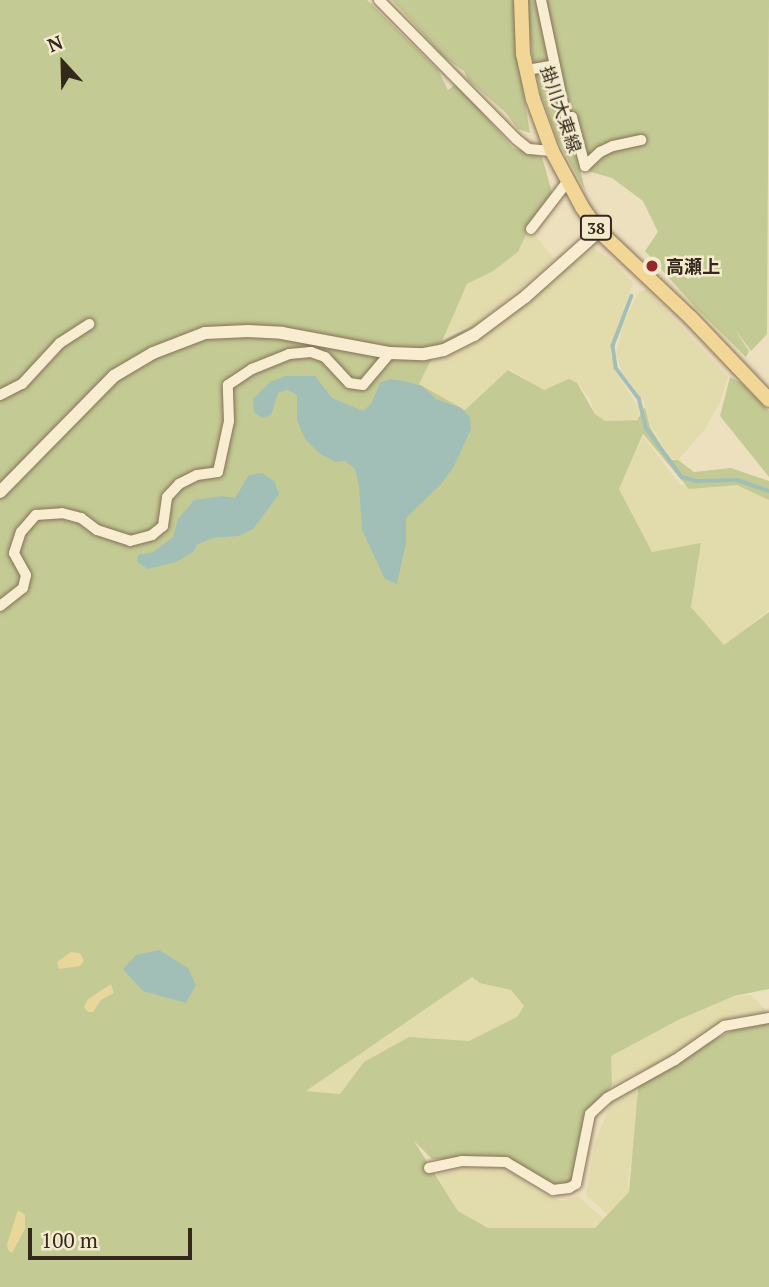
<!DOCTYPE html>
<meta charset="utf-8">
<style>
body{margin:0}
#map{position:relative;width:769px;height:1287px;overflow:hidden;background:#ede0bf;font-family:"PT Serif","Noto Sans JP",serif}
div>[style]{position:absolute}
.farmland>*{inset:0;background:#e2dbac}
.green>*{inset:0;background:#c3ca93}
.sand>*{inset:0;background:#e9d69b}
.water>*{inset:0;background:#a2bfb7}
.stream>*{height:3.5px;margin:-1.75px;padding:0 1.75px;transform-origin:1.75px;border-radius:1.75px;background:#a2bfb7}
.roads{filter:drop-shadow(0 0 2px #857158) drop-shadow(0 0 2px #857158)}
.minor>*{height:10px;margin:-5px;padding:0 5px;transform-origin:5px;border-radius:5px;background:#f8edd1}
.tertiary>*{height:12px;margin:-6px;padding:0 6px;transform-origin:6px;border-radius:6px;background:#f8edd1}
.primary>*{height:14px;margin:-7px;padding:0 7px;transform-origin:7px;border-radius:7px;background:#f1d696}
.dots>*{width:19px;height:19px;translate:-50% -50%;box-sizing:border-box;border:4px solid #f4eace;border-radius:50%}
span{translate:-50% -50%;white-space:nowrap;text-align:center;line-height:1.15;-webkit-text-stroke:5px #f4eace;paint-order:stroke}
.shield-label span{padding:2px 5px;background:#f4eace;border:2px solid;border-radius:5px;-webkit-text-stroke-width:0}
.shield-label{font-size:16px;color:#34281c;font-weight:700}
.street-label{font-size:18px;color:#34281c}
.poi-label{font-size:18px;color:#34281c;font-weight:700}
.left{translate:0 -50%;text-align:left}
.north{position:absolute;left:28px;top:28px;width:70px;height:70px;-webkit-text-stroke:5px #f4eace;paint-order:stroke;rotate:338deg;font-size:19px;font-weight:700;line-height:28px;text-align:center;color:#34281c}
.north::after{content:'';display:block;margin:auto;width:24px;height:32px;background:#34281c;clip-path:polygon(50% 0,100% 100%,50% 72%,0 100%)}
.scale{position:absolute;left:28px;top:1228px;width:164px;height:32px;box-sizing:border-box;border:4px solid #34281c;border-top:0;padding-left:9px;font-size:21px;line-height:24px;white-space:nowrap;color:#34281c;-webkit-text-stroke:5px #f4eace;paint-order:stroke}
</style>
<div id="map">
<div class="farmland">
<i style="clip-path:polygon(529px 228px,554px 259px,479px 323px,443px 335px,467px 285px,518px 253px)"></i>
<i style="clip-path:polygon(594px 249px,613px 261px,633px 283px,610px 349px,614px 370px,640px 409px,637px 419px,605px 421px,595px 414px,590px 399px,577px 383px,535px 391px,527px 380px,510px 369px,465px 410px,419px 384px,433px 357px)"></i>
<i style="clip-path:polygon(646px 289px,728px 377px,720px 402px,705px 429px,678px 460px,670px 458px,650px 424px,644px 402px,622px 372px,616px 354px,623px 324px,638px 293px)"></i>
<i style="clip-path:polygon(643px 436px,680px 485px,737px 483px,769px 492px,769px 610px,724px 646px,691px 607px,701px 544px,652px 552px,619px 489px)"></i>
<i style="clip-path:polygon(459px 964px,511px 990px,524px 1006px,517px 1017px,469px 1041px,448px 1041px,364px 1062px,340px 1094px,278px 1088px)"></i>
<i style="clip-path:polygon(751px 995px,768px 1012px,743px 1016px,720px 1026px,678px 1054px,612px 1085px,610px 1082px,611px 1056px,704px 1003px,727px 997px)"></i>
<i style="clip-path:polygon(637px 1084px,639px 1116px,628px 1180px,629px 1192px,608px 1215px,586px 1195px,595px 1142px,612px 1100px)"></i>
<i style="clip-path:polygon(465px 1166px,507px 1168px,538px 1192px,562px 1201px,578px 1196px,604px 1219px,595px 1228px,488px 1228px,458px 1211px,437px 1175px)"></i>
</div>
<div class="green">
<i style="clip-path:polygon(evenodd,0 0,367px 0,438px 70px,448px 90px,457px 83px,513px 148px,542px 157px,553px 196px,530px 226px,518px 252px,493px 271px,467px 284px,442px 341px,482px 321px,446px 344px,439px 344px,419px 384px,465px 410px,508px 370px,544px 390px,569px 379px,577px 383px,595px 414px,605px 421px,637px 420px,645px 407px,650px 427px,670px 460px,678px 460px,694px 472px,731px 468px,769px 481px,769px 500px,737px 485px,689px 489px,643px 434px,619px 489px,652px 552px,701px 543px,691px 607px,724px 645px,769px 612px,769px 989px,734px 996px,678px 1020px,611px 1056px,612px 1085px,590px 1114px,576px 1184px,547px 1187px,506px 1162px,432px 1159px,414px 1141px,458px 1211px,488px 1228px,595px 1228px,629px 1192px,639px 1079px,733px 1030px,755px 1020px,769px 1020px,769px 1287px,0 1287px,0 0,472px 977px,480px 983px,511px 990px,524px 1006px,517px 1017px,469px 1041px,409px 1037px,364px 1062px,340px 1094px,306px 1091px,472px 977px)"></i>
<i style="clip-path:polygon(392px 0,769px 0,767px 334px,751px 351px,734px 328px,749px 351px,746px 357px,695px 307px,645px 251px,658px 232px,643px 201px,612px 178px,588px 171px,569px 119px,585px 190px,557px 139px,541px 94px,532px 55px,527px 9px,516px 46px,530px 133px,518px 129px,505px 112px,468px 80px,464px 71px,445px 58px)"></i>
<i style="clip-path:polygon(730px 377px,741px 383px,769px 411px,769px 477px,720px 416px)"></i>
</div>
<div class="sand">
<i style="clip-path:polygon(71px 952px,80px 953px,84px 961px,80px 966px,59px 969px,57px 962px)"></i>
<i style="clip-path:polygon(111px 984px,114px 993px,101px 1000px,93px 1012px,88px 1012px,84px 1007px,88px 999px)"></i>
<i style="clip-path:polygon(18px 1210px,25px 1215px,25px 1229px,12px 1253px,8px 1250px,7px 1244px)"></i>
</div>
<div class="water">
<i style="clip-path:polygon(285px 376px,315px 376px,332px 398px,363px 411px,371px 404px,380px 383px,390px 379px,404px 381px,422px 386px,436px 399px,459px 407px,470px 417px,471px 429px,454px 466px,442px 483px,406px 518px,406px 543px,397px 584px,385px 579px,362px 530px,359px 486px,355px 469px,345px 461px,335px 462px,319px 453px,305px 439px,297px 420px,297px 395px,287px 390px,278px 393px,271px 415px,262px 418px,254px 412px,253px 399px,270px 382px)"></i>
<i style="clip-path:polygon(262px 473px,274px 481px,279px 494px,253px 529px,238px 536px,213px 538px,198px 544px,193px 552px,176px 562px,148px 569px,137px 562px,138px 555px,153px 552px,173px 537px,178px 519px,194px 500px,222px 496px,235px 498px,249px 475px)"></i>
<i style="clip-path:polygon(159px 950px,188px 968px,196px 985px,186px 1003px,143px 991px,123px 969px,136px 955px)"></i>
</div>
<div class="stream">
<i style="left:632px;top:296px;width:53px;rotate:110.8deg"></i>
<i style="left:613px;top:346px;width:22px;rotate:82deg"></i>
<i style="left:616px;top:368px;width:38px;rotate:53deg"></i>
<i style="left:639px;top:398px;width:32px;rotate:76deg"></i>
<i style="left:647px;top:429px;width:59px;rotate:53.9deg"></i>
<i style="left:682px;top:477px;width:16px;rotate:15deg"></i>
<i style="left:697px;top:481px;width:40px;rotate:-1.4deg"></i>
<i style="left:737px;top:480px;width:34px;rotate:19deg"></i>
</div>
<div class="roads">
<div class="minor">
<i style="left:379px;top:0;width:195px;rotate:45.4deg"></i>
<i style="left:516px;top:139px;width:16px;rotate:38deg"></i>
<i style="left:529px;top:149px;width:23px;rotate:5deg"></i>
<i style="left:541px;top:0;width:121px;rotate:78deg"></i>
<i style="left:566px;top:118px;width:6px;rotate:-9deg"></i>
<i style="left:572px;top:117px;width:51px;rotate:75.1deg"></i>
<i style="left:585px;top:166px;width:21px;rotate:-43deg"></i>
<i style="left:600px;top:152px;width:14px;rotate:-25deg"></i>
<i style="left:613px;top:146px;width:29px;rotate:-12deg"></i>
<i style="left:527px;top:70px;width:28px;rotate:-10deg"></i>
<i style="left:531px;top:229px;width:61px;rotate:-52.4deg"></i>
<i style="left:0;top:395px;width:25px;rotate:-27deg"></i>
<i style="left:22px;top:384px;width:56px;rotate:-47.2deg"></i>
<i style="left:60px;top:343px;width:35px;rotate:-33deg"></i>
<i style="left:0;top:606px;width:29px;rotate:-38deg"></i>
<i style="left:23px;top:588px;width:13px;rotate:-77deg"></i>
<i style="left:26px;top:575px;width:25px;rotate:-119deg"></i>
<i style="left:14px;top:553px;width:22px;rotate:-72deg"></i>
<i style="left:21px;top:532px;width:23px;rotate:-49deg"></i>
<i style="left:36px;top:515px;width:26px;rotate:-4deg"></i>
<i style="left:62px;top:513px;width:20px;rotate:15deg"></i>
<i style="left:81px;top:518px;width:20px;rotate:37deg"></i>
<i style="left:97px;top:530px;width:35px;rotate:18deg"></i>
<i style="left:130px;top:541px;width:23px;rotate:-15deg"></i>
<i style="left:152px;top:535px;width:14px;rotate:-39deg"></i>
<i style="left:163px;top:526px;width:29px;rotate:-82deg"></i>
<i style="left:167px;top:497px;width:18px;rotate:-47deg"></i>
<i style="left:179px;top:484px;width:20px;rotate:-27deg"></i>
<i style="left:197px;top:475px;width:21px;rotate:-8deg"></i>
<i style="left:218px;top:472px;width:52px;rotate:-77.8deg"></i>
<i style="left:229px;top:421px;width:36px;rotate:-92deg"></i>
<i style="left:228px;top:385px;width:29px;rotate:-34deg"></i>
<i style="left:252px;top:369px;width:40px;rotate:-22deg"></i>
<i style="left:289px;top:354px;width:22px;rotate:-5deg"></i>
<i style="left:311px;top:352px;width:15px;rotate:20deg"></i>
<i style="left:325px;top:357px;width:35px;rotate:47deg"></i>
<i style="left:349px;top:383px;width:14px;rotate:8deg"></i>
<i style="left:363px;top:385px;width:42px;rotate:-49.8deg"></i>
<i style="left:429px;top:1168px;width:34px;rotate:-12deg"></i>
<i style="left:462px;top:1161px;width:44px;rotate:1.3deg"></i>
<i style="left:506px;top:1162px;width:55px;rotate:30.8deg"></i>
<i style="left:553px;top:1190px;width:16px;rotate:-7deg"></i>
<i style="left:569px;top:1188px;width:8px;rotate:-30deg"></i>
<i style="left:576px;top:1184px;width:71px;rotate:-78.7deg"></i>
<i style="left:590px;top:1114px;width:23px;rotate:-43deg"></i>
<i style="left:607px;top:1098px;width:78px;rotate:-29.2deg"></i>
<i style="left:675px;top:1060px;width:60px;rotate:-34.8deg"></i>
<i style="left:724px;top:1026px;width:46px;rotate:-10.1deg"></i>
</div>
<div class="tertiary">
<i style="left:0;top:492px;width:163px;rotate:-45.5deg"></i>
<i style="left:114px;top:376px;width:45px;rotate:-30.5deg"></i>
<i style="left:153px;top:353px;width:56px;rotate:-21deg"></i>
<i style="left:205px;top:333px;width:43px;rotate:-2.7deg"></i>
<i style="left:248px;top:331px;width:34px;rotate:3deg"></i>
<i style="left:282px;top:333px;width:110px;rotate:10.5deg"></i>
<i style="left:390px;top:353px;width:34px;rotate:2deg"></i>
<i style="left:424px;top:354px;width:20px;rotate:-11deg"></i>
<i style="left:444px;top:350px;width:34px;rotate:-27deg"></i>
<i style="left:474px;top:335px;width:64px;rotate:-36.7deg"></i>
<i style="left:525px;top:297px;width:99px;rotate:-41.7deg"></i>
</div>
<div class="primary">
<i style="left:521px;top:0;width:54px;rotate:87.9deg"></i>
<i style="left:523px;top:54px;width:46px;rotate:77.5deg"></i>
<i style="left:533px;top:99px;width:55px;rotate:69.9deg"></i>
<i style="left:552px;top:151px;width:64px;rotate:61.8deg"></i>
<i style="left:582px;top:207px;width:29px;rotate:55deg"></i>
<i style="left:599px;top:231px;width:127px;rotate:43.4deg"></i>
<i style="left:691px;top:318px;width:113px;rotate:46.4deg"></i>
</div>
</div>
<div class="dots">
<i style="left:652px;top:266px;background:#932a29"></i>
</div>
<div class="shield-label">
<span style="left:596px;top:228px">38</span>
</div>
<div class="street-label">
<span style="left:561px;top:109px;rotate:71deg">掛川大東線</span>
</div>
<div class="poi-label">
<span class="left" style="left:666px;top:266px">高瀬上</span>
</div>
<div class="north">N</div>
<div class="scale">100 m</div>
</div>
